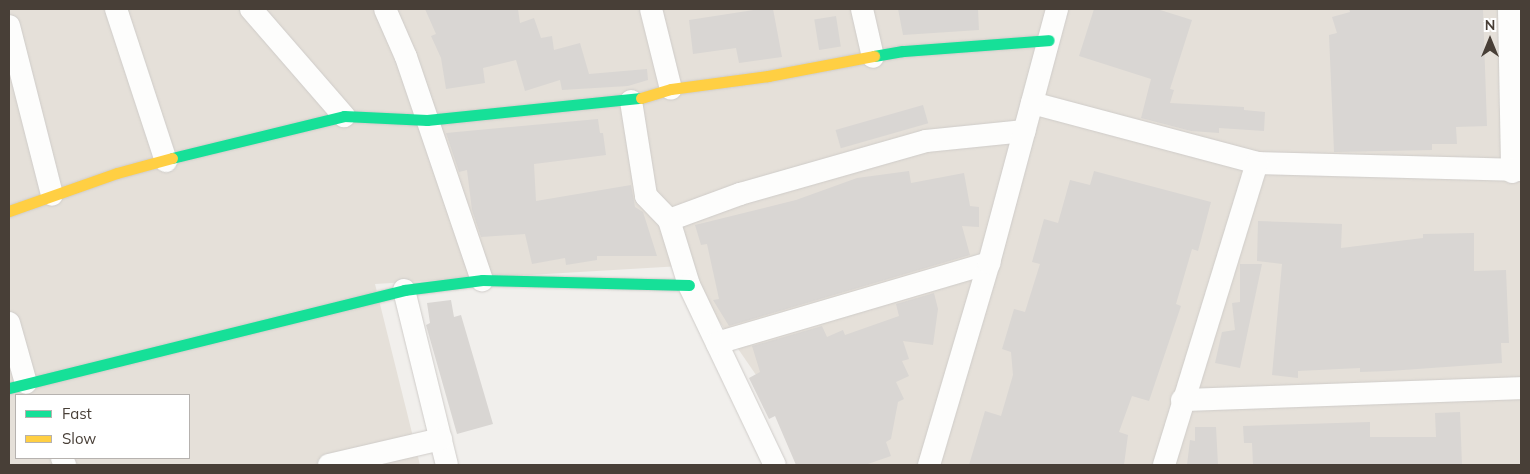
<!DOCTYPE html>
<style>
body{margin:0}
#map{position:relative;width:1530px;height:474px;overflow:hidden;background:#f1efec;font-family:Mulish,sans-serif}
div>[style]{position:absolute}
.residential>*{inset:0;background:#e5e0d9}
.building>*{inset:0;background:#d9d6d3;transform-origin:0 0}
.roads{filter:drop-shadow(0 0 1px #cfccc9) drop-shadow(0 0 1px #cfccc9)}
.street>*{height:22px;margin:-11px;padding:0 11px;transform-origin:11px;border-radius:11px;background:#fdfdfc}
.fast>*{height:11px;margin:-5.5px;padding:0 5.5px;transform-origin:5.5px;border-radius:5.5px;background:#16e098}
.slow>*{height:11px;margin:-5.5px;padding:0 5.5px;transform-origin:5.5px;border-radius:5.5px;background:#ffcf43}
span{translate:-50% -50%;white-space:nowrap;text-align:center;line-height:1.15;-webkit-text-stroke:4px #fff;paint-order:stroke}
.frame{position:absolute;inset:0;border:10px solid #483f37;pointer-events:none}
.legend{position:absolute;left:15px;top:394px;width:175px;height:65px;box-sizing:border-box;background:#fff;border:1px solid #b6b2af;margin:0;padding:6px 9px;list-style:none;font-size:15px;color:#483f37}
.legend li{display:flex;align-items:center;gap:10px;height:25px}
.legend b{width:25px;border:1px solid #b6b2af}
.north{position:absolute;left:1465px;top:15px;width:50px;height:50px;-webkit-text-stroke:4px #fff;paint-order:stroke;rotate:0deg;font-size:14px;font-weight:700;line-height:20px;text-align:center;color:#483f37}
.north::after{content:'';display:block;margin:auto;width:18px;height:22px;background:#483f37;clip-path:polygon(50% 0,100% 100%,50% 72%,0 100%)}
</style>
<div id="map">
<div class="residential">
<i style="clip-path:polygon(evenodd,9px 9px,1521px 9px,1521px 465px,818px 465px,681px 266px,375px 284px,420px 465px,9px 465px,9px 9px,16px 395px,189px 395px,189px 458px,16px 458px,16px 395px)"></i>
</div>
<div class="building">
<i style="clip-path:polygon(425px 9px,518px 9px,520px 23px,534px 18px,541px 38px,552px 36px,554px 50px,580px 43px,589px 74px,647px 69px,648px 80px,628px 86px,562px 90px,560px 80px,525px 91px,516px 60px,483px 68px,485px 83px,446px 89px,441px 58px,431px 36px,436px 34px)"></i>
<i style="clip-path:polygon(760px 9px,773px 9px,782px 57px,739px 63px,736px 48px,693px 54px,689px 20px)"></i>
<i style="clip-path:polygon(898px 9px,978px 9px,979px 30px,903px 35px)"></i>
<i style="clip-path:polygon(1094px 9px,1157px 9px,1192px 20px,1170px 89px,1174px 90px,1170px 103px,1244px 107px,1244px 110px,1265px 112px,1264px 131px,1219px 128px,1219px 133px,1191px 131px,1141px 118px,1151px 79px,1079px 56px)"></i>
<i style="clip-path:polygon(1349px 9px,1483px 9px,1487px 126px,1456px 127px,1457px 144px,1432px 144px,1432px 150px,1334px 152px,1329px 35px,1337px 33px,1332px 17px,1350px 12px)"></i>
<i style="left:836px;top:16px;width:31px;height:22px;rotate:81deg"></i>
<i style="left:923px;top:105px;width:19px;height:91px;rotate:74deg"></i>
<i style="clip-path:polygon(598px 119px,600px 133px,603px 133px,606px 155px,534px 164px,536px 201px,631px 185px,635px 207px,643px 212px,657px 256px,597px 256px,597px 260px,566px 265px,565px 258px,532px 264px,525px 234px,481px 237px,472px 210px,467px 170px,459px 172px,446px 133px)"></i>
<i style="clip-path:polygon(909px 171px,911px 183px,964px 173px,970px 206px,979px 207px,979px 227px,962px 226px,970px 255px,729px 326px,713px 300px,719px 299px,707px 244px,701px 245px,695px 225px,796px 200px,857px 178px)"></i>
<i style="clip-path:polygon(1094px 171px,1211px 202px,1198px 251px,1192px 249px,1176px 304px,1181px 306px,1149px 401px,1132px 396px,1119px 432px,1128px 435px,1124px 465px,969px 465px,985px 411px,1001px 416px,1013px 375px,1011px 352px,1002px 349px,1014px 309px,1025px 312px,1040px 264px,1032px 262px,1044px 219px,1058px 223px,1070px 180px,1090px 185px)"></i>
<i style="clip-path:polygon(1258px 221px,1342px 224px,1341px 248px,1423px 238px,1423px 234px,1474px 233px,1474px 271px,1506px 270px,1509px 343px,1501px 343px,1502px 363px,1389px 371px,1360px 372px,1360px 368px,1298px 371px,1298px 378px,1272px 375px,1282px 264px,1257px 261px)"></i>
<i style="clip-path:polygon(1240px 264px,1262px 264px,1240px 368px,1215px 363px,1222px 332px,1235px 330px,1232px 303px,1240px 302px)"></i>
<i style="clip-path:polygon(934px 293px,938px 309px,933px 345px,903px 341px,909px 359px,902px 361px,909px 376px,896px 382px,904px 399px,898px 402px,891px 439px,886px 442px,891px 456px,865px 465px,796px 465px,775px 416px,769px 419px,749px 378px,760px 372px,752px 346px,822px 326px,827px 337px,843px 330px,845px 335px,899px 316px,896px 304px)"></i>
<i style="clip-path:polygon(451px 300px,454px 317px,461px 315px,493px 424px,457px 434px,426px 325px,430px 323px,427px 303px)"></i>
<i style="clip-path:polygon(1460px 412px,1462px 465px,1253px 465px,1252px 443px,1244px 443px,1243px 426px,1304px 424px,1370px 422px,1370px 437px,1436px 437px,1435px 413px)"></i>
<i style="clip-path:polygon(1195px 427px,1216px 427px,1218px 465px,1187px 465px,1190px 440px,1195px 441px)"></i>
</div>
<div class="roads">
<div class="street">
<i style="left:116px;top:9px;width:160px;rotate:71.8deg"></i>
<i style="left:251px;top:9px;width:142px;rotate:49deg"></i>
<i style="left:385px;top:9px;width:52px;rotate:66.4deg"></i>
<i style="left:406px;top:57px;width:236px;rotate:71.2deg"></i>
<i style="left:651px;top:9px;width:82px;rotate:76deg"></i>
<i style="left:862px;top:9px;width:49px;rotate:77.1deg"></i>
<i style="left:1509px;top:9px;width:163px;rotate:88.9deg"></i>
<i style="left:9px;top:26px;width:174px;rotate:75.7deg"></i>
<i style="left:631px;top:101px;width:96px;rotate:81deg"></i>
<i style="left:646px;top:196px;width:33px;rotate:46deg"></i>
<i style="left:669px;top:220px;width:68px;rotate:72.9deg"></i>
<i style="left:689px;top:285px;width:199px;rotate:64.5deg"></i>
<i style="left:1032px;top:103px;width:233px;rotate:14.9deg"></i>
<i style="left:1257px;top:163px;width:264px;rotate:1.5deg"></i>
<i style="left:669px;top:220px;width:76px;rotate:-20.1deg"></i>
<i style="left:740px;top:194px;width:193px;rotate:-15.9deg"></i>
<i style="left:926px;top:141px;width:99px;rotate:-5.8deg"></i>
<i style="left:404px;top:290px;width:180px;rotate:76.2deg"></i>
<i style="left:9px;top:323px;width:62px;rotate:74.2deg"></i>
<i style="left:717px;top:343px;width:284px;rotate:-16.4deg"></i>
<i style="left:1182px;top:400px;width:339px;rotate:-2deg"></i>
<i style="left:62px;top:458px;width:8px;rotate:67deg"></i>
<i style="left:329px;top:465px;width:115px;rotate:-13.1deg"></i>
<i style="left:929px;top:465px;width:211px;rotate:-73.5deg"></i>
<i style="left:989px;top:263px;width:263px;rotate:-75deg"></i>
<i style="left:1164px;top:465px;width:316px;rotate:-72.9deg"></i>
</div>
<div class="fast">
<i style="left:874px;top:56px;width:29px;rotate:-10deg"></i>
<i style="left:903px;top:51px;width:146px;rotate:-4.3deg"></i>
<i style="left:172px;top:158px;width:177px;rotate:-13.7deg"></i>
<i style="left:344px;top:116px;width:83px;rotate:2.8deg"></i>
<i style="left:427px;top:120px;width:215px;rotate:-5.9deg"></i>
<i style="left:9px;top:388px;width:407px;rotate:-13.9deg"></i>
<i style="left:404px;top:290px;width:79px;rotate:-7.3deg"></i>
<i style="left:482px;top:280px;width:207px;rotate:1.4deg"></i>
</div>
<div class="slow">
<i style="left:641px;top:98px;width:31px;rotate:-17deg"></i>
<i style="left:671px;top:89px;width:98px;rotate:-7.6deg"></i>
<i style="left:768px;top:76px;width:108px;rotate:-10.7deg"></i>
<i style="left:9px;top:211px;width:114px;rotate:-19.4deg"></i>
<i style="left:117px;top:173px;width:57px;rotate:-15.3deg"></i>
</div>
</div>
<div class="frame"></div>
<ul class="legend">
<li><b style="height:6px;background:#16e098"></b>Fast</li>
<li><b style="height:6px;background:#ffcf43"></b>Slow</li>
</ul>
<div class="north">N</div>
</div>
